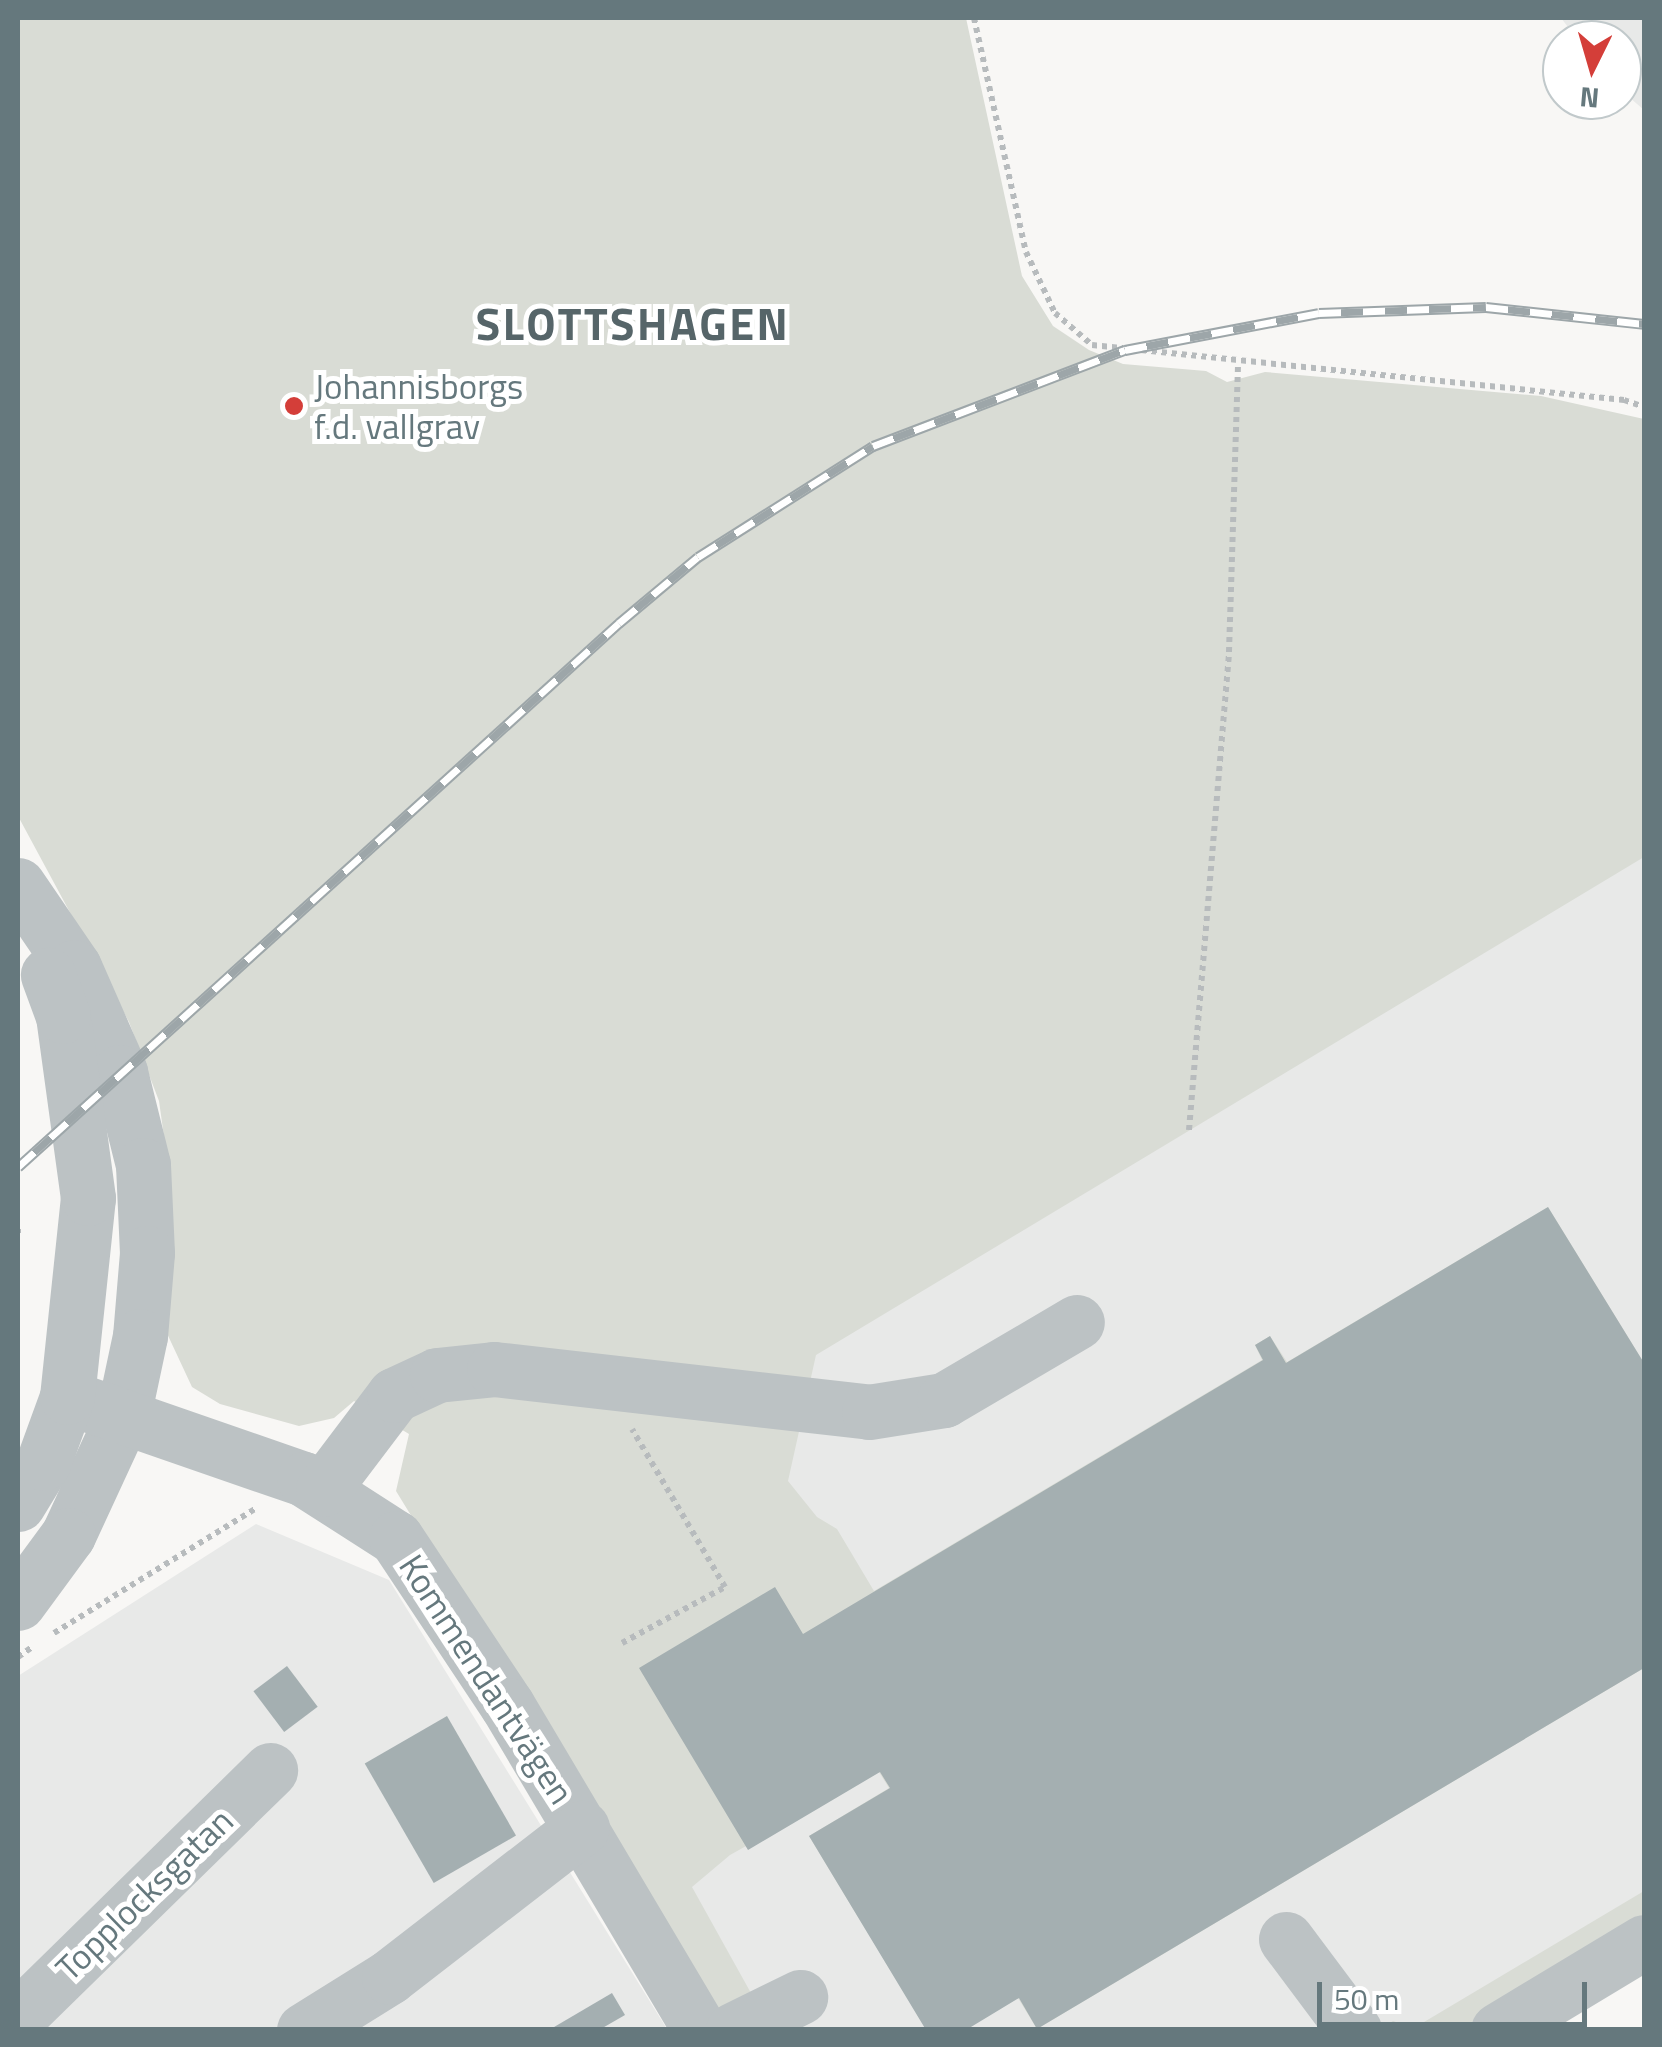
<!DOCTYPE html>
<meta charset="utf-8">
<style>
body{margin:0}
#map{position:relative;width:1662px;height:2047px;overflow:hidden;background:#f8f7f5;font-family:"Titillium Web",sans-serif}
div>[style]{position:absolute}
.built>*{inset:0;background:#e8e9e8}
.green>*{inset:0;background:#d9dcd5}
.building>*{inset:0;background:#a4afb1;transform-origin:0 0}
.path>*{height:6px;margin-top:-3px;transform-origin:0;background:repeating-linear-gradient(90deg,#b7bbbd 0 5px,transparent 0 10px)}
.minor>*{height:55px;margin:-27.5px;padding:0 27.5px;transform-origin:27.5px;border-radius:27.5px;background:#bcc2c4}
.rail>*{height:11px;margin-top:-5.5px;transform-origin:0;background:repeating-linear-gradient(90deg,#fff 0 22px,#9da6a9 0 44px);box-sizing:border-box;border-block:2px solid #9da6a9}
.dots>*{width:28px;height:28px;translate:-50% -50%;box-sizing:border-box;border:5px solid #fff;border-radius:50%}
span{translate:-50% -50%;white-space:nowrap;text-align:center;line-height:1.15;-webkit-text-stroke:10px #fff;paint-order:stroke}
.poi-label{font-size:35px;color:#65787d}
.left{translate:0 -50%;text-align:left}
.street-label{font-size:35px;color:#65787d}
.district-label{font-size:45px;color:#566569;font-weight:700;letter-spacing:2.5px}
.frame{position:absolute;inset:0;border:20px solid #65787d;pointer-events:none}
.north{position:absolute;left:1542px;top:20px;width:100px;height:100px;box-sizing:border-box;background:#fff;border:2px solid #c1c9cb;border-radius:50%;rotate:185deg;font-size:28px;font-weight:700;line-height:40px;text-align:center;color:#65787d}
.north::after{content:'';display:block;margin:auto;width:35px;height:45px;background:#d43e39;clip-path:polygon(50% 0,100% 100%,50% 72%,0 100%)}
.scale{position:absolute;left:1317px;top:1982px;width:270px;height:45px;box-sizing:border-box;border:5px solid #65787d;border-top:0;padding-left:12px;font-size:30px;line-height:35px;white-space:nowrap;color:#65787d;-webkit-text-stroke:8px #fff;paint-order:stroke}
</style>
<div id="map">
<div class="built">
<i style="clip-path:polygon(1561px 18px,1644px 18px,1644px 110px,1622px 91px,1622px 40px,1578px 40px)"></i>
<i style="clip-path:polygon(1644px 833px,1644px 1909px,1430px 2029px,764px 2029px,676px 1880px,632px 1441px)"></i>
<i style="clip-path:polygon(256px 1524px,389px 1580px,667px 2029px,18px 2030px,18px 1676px)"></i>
</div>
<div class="green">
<i style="clip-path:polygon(18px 18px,966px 18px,1022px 276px,1053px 326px,1089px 350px,1123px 364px,1206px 371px,1227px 382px,1265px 372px,1541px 396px,1644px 419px,1644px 857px,816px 1355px,788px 1481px,817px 1517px,837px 1529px,874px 1591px,1262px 1360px,1255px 1345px,1270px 1336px,1287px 1362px,1548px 1207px,1644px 1363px,1644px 1668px,1037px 2029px,1018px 1998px,966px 2029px,926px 2029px,809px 1836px,889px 1788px,879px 1772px,730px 1855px,692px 1887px,771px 2029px,726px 2029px,396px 1491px,409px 1434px,354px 1401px,334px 1418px,299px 1426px,220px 1404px,192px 1387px,164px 1327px,166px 1151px,159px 1101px,129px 1022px,18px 816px)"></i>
<i style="clip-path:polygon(1644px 1891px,1644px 1918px,1461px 2029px,1378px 2030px,1393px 2021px,1414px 2028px)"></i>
</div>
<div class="building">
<i style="clip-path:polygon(1548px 1207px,1644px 1363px,1644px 1668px,1037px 2029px,1019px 1998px,966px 2030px,926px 2030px,809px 1836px,890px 1788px,880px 1772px,748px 1850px,639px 1668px,775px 1587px,803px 1634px,1263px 1360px,1255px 1345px,1270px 1336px,1286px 1363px)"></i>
<i style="left:287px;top:1666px;width:51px;height:42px;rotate:53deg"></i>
<i style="left:447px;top:1716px;width:138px;height:95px;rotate:60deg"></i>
<i style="clip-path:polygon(612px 1993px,625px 2015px,599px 2030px,549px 2030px)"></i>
</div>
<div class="path">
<i style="left:974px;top:18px;width:240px;rotate:77.5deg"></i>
<i style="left:1026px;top:252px;width:68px;rotate:64.6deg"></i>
<i style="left:1055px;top:313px;width:49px;rotate:40.9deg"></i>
<i style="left:1092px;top:345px;width:535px;rotate:5.9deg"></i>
<i style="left:1624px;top:400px;width:21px;rotate:19deg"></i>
<i style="left:1189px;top:1130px;width:480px;rotate:-85.2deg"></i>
<i style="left:1229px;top:652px;width:288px;rotate:-88.2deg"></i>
<i style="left:18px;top:1229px;width:4px;rotate:90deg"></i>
<i style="left:54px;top:1633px;width:238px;rotate:-31.7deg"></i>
<i style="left:622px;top:1643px;width:117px;rotate:-28.5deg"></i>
<i style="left:725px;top:1587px;width:183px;rotate:-120.5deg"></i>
<i style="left:18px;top:1657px;width:16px;rotate:-35deg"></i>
</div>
<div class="minor">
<i style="left:18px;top:885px;width:99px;rotate:55.7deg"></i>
<i style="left:74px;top:967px;width:115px;rotate:66.3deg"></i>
<i style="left:120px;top:1072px;width:96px;rotate:76.1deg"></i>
<i style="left:143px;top:1165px;width:88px;rotate:87.4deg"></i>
<i style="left:147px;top:1253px;width:83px;rotate:94.8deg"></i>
<i style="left:140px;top:1336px;width:82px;rotate:102deg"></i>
<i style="left:123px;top:1416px;width:131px;rotate:114.8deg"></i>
<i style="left:68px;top:1535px;width:84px;rotate:126.3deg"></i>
<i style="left:67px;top:1397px;width:251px;rotate:19.1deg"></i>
<i style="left:304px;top:1479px;width:109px;rotate:32.7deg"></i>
<i style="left:396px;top:1538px;width:201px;rotate:56.4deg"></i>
<i style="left:507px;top:1705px;width:378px;rotate:59.3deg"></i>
<i style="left:323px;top:1489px;width:118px;rotate:-52.9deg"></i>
<i style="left:394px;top:1395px;width:47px;rotate:-24.9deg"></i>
<i style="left:437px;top:1375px;width:57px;rotate:-6deg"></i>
<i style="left:494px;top:1369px;width:377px;rotate:6.5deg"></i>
<i style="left:869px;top:1412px;width:76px;rotate:-9.1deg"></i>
<i style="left:944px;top:1400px;width:154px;rotate:-30.4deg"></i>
<i style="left:18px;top:1504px;width:48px;rotate:-58.6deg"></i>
<i style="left:43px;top:1463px;width:70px;rotate:-70deg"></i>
<i style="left:67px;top:1397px;width:200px;rotate:-84deg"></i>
<i style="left:88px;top:1198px;width:184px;rotate:-97.8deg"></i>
<i style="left:63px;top:1016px;width:44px;rotate:-110.1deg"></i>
<i style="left:1286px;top:1939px;width:114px;rotate:53.2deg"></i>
<i style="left:18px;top:2017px;width:353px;rotate:-44.4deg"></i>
<i style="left:304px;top:2030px;width:100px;rotate:-31.9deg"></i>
<i style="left:389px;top:1977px;width:244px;rotate:-37.7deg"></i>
<i style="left:733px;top:2030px;width:75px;rotate:-26.2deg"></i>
<i style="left:1498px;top:2030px;width:170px;rotate:-31.1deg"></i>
</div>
<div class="rail">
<i style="left:18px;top:1167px;width:811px;rotate:-42.15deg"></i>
<i style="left:619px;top:623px;width:103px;rotate:-39.9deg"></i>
<i style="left:698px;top:557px;width:207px;rotate:-32.4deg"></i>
<i style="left:873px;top:446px;width:270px;rotate:-20.9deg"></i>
<i style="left:1125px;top:350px;width:197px;rotate:-10.8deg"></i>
<i style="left:1319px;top:313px;width:167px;rotate:-2.1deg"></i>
<i style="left:1486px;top:307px;width:159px;rotate:6.1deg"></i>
</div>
<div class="dots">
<i style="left:294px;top:406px;background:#d43e39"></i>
</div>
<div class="poi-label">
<span class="left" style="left:314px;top:406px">Johannisborgs<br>f.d. vallgrav</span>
</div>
<div class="street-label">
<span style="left:487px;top:1679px;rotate:57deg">Kommendantvägen</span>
<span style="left:144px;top:1894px;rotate:-44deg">Topplocksgatan</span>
</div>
<div class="district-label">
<span style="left:633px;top:324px">SLOTTSHAGEN</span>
</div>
<div class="frame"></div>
<div class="north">N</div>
<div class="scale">50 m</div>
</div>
